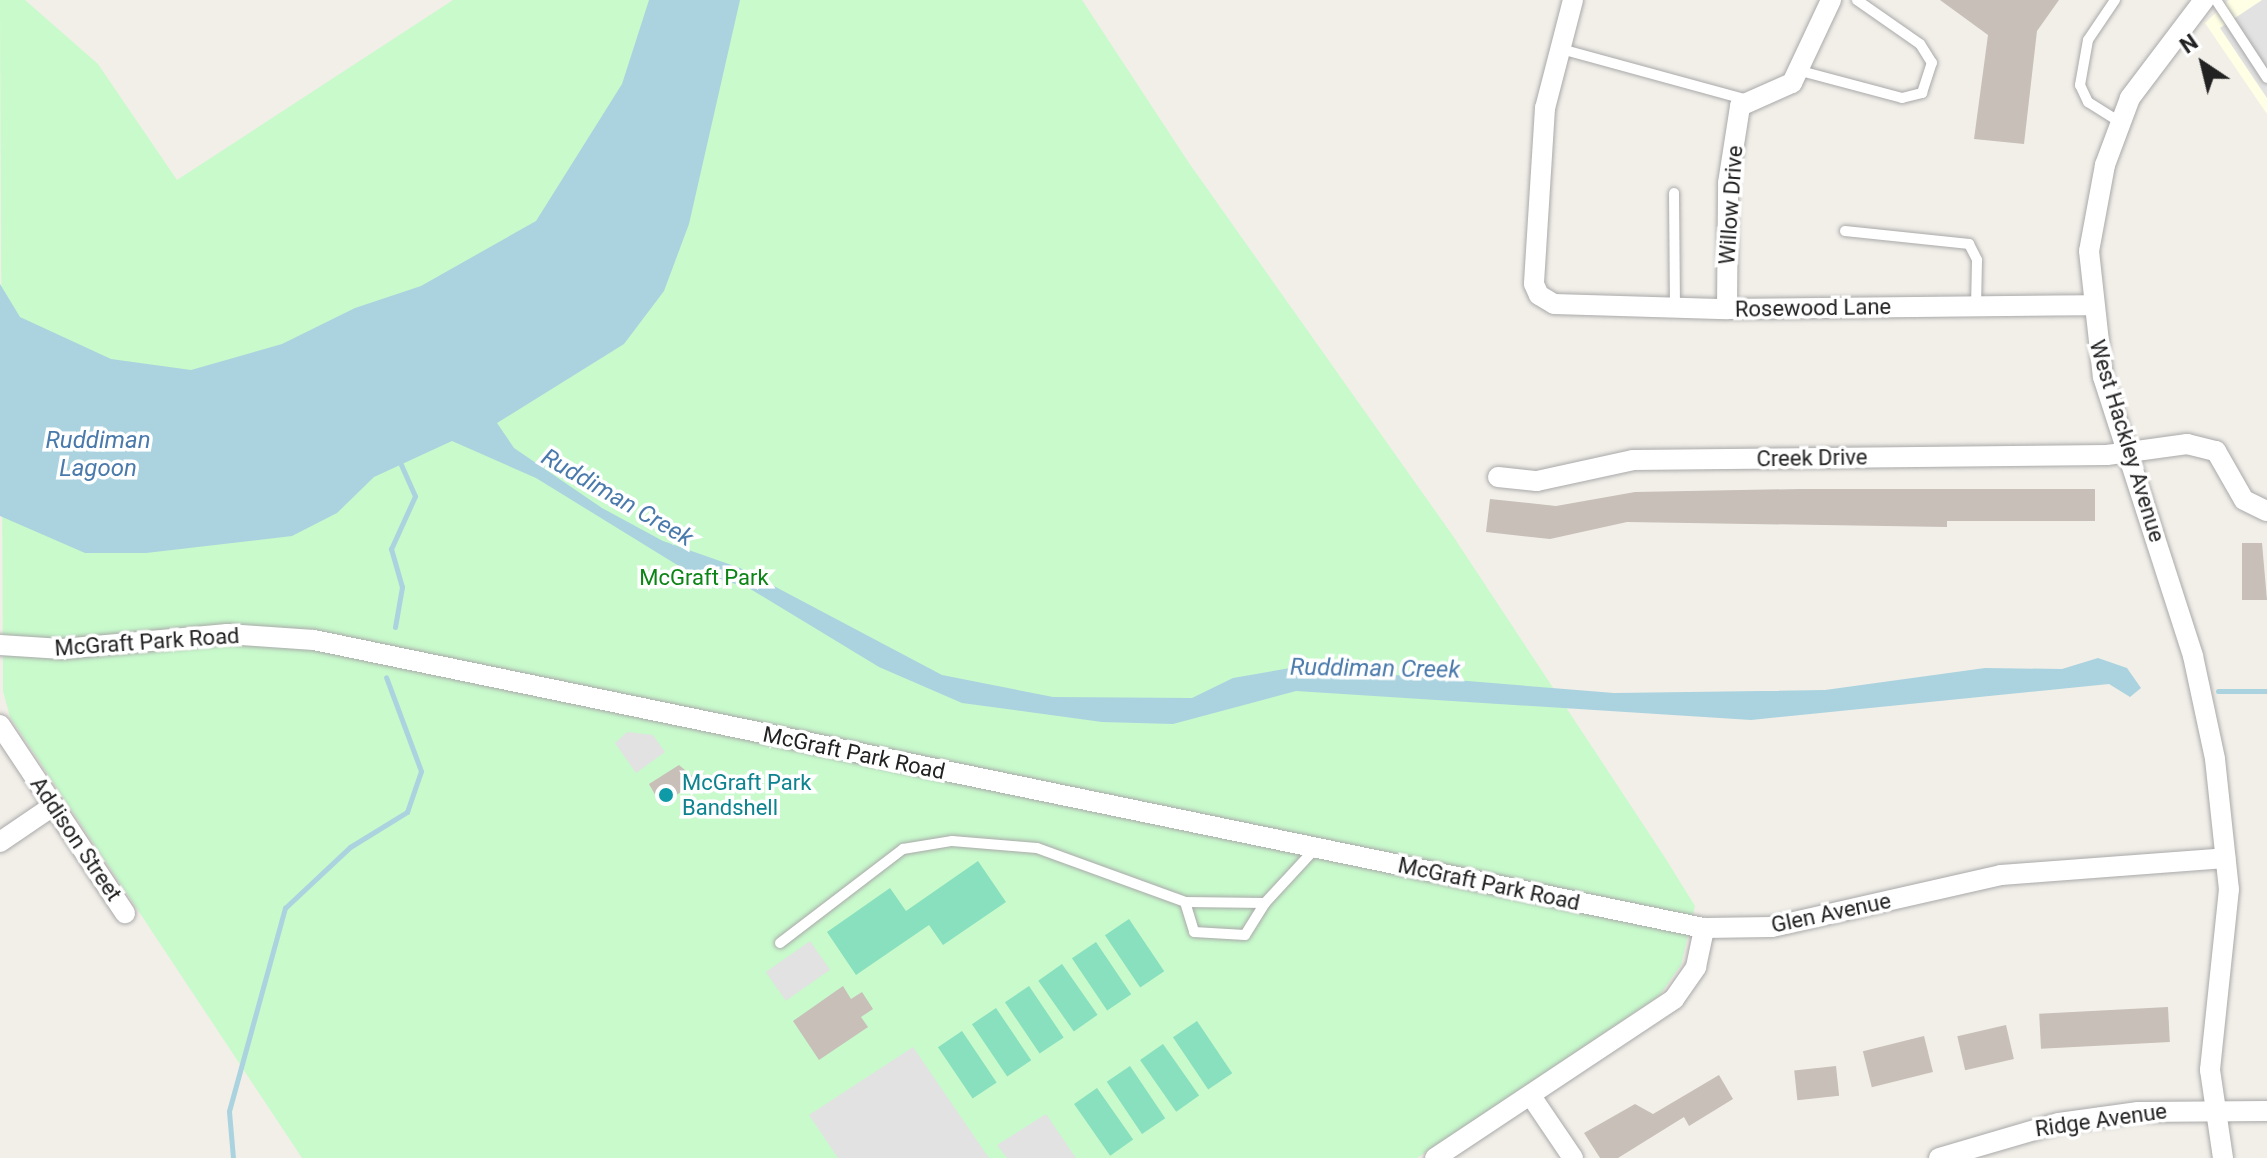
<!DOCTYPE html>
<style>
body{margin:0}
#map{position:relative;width:2267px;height:1158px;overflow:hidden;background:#f2efe9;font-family:Roboto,sans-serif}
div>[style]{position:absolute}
.education>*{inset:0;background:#ffffe5}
.park>*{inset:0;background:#c8facc}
.pitch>*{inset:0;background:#88e0be;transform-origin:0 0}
.parking>*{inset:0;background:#e2e2e2;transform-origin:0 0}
.water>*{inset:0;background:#aad3df}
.stream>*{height:5px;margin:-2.5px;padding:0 2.5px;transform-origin:2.5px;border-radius:2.5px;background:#aad3df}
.building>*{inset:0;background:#c7bfb8;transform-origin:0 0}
.roads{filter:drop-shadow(0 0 2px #a9a9a9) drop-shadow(0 0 2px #a9a9a9)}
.lane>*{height:10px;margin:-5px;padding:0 5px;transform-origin:5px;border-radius:5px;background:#fff}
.street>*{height:20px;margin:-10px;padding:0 10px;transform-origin:10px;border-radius:10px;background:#fff}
.dots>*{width:22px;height:22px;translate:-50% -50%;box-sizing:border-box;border:4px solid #fff;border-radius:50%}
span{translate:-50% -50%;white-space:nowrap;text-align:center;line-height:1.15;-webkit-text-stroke:7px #fff;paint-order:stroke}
.street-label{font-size:22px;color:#222}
.park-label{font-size:22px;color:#0c8416}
.culture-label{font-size:22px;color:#0d838f}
.left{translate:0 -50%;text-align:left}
.water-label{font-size:24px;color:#4a7aab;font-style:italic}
.north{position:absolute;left:2163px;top:24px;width:80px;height:80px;-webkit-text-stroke:6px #fff;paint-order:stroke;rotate:325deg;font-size:22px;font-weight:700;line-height:32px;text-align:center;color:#222}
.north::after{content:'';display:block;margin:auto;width:28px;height:36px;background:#222;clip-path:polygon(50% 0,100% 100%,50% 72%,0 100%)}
</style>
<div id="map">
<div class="education">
<i style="clip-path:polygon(2229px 0,2267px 0,2267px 114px,2205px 23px)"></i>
</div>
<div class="park">
<i style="clip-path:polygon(0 0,25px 0,98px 64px,177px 180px,453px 0,1082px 0,1189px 163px,1453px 536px,1664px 856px,1695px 906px,1681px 965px,1659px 996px,1417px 1158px,302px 1158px,10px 717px,3px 691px)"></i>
</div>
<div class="pitch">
<i style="clip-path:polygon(978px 861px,1006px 902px,943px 945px,929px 925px,856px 975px,827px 932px,890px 888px,906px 911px)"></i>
<i style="left:1129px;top:919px;width:63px;height:29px;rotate:56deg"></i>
<i style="left:1096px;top:942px;width:63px;height:29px;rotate:56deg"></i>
<i style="left:1062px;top:964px;width:62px;height:29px;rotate:55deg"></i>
<i style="left:1029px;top:986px;width:62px;height:29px;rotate:56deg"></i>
<i style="left:996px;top:1008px;width:63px;height:29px;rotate:56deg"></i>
<i style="left:1197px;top:1021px;width:63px;height:29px;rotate:56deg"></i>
<i style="left:962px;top:1031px;width:62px;height:29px;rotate:56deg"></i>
<i style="left:1163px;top:1044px;width:63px;height:28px;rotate:55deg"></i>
<i style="left:1130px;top:1066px;width:63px;height:28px;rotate:56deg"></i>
<i style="left:1097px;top:1088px;width:63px;height:28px;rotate:55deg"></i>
</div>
<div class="parking">
<i style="clip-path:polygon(2262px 0,2267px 0,2267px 98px,2220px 28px)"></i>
<i style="clip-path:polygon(627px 732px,653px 735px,665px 752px,636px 773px,615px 743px)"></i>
<i style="left:810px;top:941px;width:35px;height:54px;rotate:55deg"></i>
<i style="clip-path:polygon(913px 1047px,989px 1158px,838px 1158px,809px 1115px)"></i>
<i style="clip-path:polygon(1046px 1114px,1076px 1158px,1007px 1158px,997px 1145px)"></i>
</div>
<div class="water">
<i style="clip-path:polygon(649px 0,740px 0,689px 224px,664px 291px,624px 344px,497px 423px,514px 448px,602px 508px,663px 541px,740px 568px,942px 675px,1053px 697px,1192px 698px,1233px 678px,1296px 667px,1614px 693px,1825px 690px,1985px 668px,2062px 669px,2098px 658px,2127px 668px,2141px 688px,2130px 697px,2109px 684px,1751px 720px,1296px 691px,1173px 724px,1102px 722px,962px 703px,879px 667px,747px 587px,687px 571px,536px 478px,452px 441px,374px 477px,337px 513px,292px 536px,146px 553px,85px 553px,0 516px,0 284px,20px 317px,111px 359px,191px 370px,282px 344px,355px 308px,421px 286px,536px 221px,622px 84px)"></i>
</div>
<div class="stream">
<i style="left:395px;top:627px;width:41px;rotate:-80.1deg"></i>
<i style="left:402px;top:587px;width:40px;rotate:-106deg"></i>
<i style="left:391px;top:549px;width:58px;rotate:-65.6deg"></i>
<i style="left:415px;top:496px;width:37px;rotate:-114deg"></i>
<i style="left:2218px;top:691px;width:49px"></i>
<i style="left:233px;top:1158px;width:47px;rotate:-94.9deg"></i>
<i style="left:229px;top:1111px;width:211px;rotate:-74.6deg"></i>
<i style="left:285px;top:908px;width:89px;rotate:-43.2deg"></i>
<i style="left:350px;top:847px;width:67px;rotate:-31.6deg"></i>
<i style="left:407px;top:812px;width:43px;rotate:-71.1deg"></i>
<i style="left:421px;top:771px;width:100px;rotate:-110.4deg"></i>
</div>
<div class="building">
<i style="clip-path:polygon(1940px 0,2059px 0,2037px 31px,2024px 144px,1974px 139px,1988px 35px)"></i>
<i style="clip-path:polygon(1800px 489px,2095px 489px,2095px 521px,1947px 521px,1947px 527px,1627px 522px,1550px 539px,1486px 532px,1490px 499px,1556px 506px,1635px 492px)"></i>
<i style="clip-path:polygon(2242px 543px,2262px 543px,2267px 600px,2242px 600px)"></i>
<i style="clip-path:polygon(679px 765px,698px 781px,661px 805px,649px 784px)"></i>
<i style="clip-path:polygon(843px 986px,851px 999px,862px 992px,873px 1009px,861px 1017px,868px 1027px,819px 1060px,793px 1021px)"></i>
<i style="left:2168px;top:1007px;width:35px;height:129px;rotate:87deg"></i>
<i style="left:2006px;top:1025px;width:35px;height:50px;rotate:77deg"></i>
<i style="left:1924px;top:1036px;width:37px;height:63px;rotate:76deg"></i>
<i style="left:1836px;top:1066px;width:30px;height:42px;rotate:84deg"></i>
<i style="clip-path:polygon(1719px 1075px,1733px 1099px,1689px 1126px,1684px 1117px,1618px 1158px,1600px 1158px,1584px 1133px,1635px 1104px,1653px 1114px)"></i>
</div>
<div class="roads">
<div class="lane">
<i style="left:2115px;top:0;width:48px;rotate:124deg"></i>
<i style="left:2088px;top:40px;width:46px;rotate:100.1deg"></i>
<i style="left:2080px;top:85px;width:19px;rotate:65deg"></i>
<i style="left:2088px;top:102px;width:38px;rotate:32deg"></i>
<i style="left:2216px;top:0;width:93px;rotate:56.8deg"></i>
<i style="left:1561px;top:49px;width:194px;rotate:15.3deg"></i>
<i style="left:1797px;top:70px;width:109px;rotate:14.9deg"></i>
<i style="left:1902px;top:98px;width:21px;rotate:-14deg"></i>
<i style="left:1922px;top:93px;width:32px;rotate:-72deg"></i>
<i style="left:1932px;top:63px;width:22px;rotate:-122deg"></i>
<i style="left:1920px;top:44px;width:77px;rotate:-145.1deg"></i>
<i style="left:1674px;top:193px;width:115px;rotate:89.5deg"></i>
<i style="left:1845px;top:231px;width:125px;rotate:6deg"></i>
<i style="left:1969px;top:244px;width:18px;rotate:63deg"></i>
<i style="left:1977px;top:260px;width:46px;rotate:91.2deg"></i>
<i style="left:1185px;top:902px;width:31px;rotate:73deg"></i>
<i style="left:1194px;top:932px;width:51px;rotate:3.4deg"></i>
<i style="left:1245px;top:935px;width:38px;rotate:-58deg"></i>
<i style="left:780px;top:943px;width:155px;rotate:-37.4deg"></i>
<i style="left:903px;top:849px;width:50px;rotate:-9.3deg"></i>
<i style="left:952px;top:841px;width:85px;rotate:4.7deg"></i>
<i style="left:1037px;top:848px;width:158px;rotate:20deg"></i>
<i style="left:1185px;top:902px;width:80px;rotate:0.7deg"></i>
<i style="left:1265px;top:903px;width:74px;rotate:-47.2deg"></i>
</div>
<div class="street">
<i style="left:1573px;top:0;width:112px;rotate:104.5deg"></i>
<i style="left:1545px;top:108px;width:176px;rotate:93.6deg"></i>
<i style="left:1534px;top:284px;width:12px;rotate:66deg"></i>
<i style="left:1539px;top:295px;width:17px;rotate:31deg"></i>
<i style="left:1554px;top:304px;width:173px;rotate:1.7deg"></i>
<i style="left:1727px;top:309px;width:363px;rotate:-0.6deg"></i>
<i style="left:2204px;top:0;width:123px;rotate:127.1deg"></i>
<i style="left:2130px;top:98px;width:72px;rotate:110.5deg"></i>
<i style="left:2105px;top:165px;width:87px;rotate:100.5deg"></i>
<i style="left:2089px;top:251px;width:127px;rotate:83.7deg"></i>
<i style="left:2103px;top:377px;width:293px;rotate:72.1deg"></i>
<i style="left:2193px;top:656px;width:105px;rotate:77.9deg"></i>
<i style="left:2215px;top:759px;width:131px;rotate:83.9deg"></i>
<i style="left:2229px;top:889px;width:182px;rotate:96deg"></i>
<i style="left:2210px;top:1070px;width:89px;rotate:81.6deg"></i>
<i style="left:1727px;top:309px;width:126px;rotate:-89.5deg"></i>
<i style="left:1728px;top:183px;width:78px;rotate:-81.1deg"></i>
<i style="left:1740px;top:106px;width:57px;rotate:-23.9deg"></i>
<i style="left:1792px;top:83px;width:92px;rotate:-64.8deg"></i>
<i style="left:1498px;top:477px;width:39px;rotate:6deg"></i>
<i style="left:1537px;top:481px;width:98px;rotate:-12.3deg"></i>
<i style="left:1633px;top:460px;width:474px;rotate:-0.6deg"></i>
<i style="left:2107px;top:455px;width:81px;rotate:-7.8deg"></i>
<i style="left:2187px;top:444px;width:30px;rotate:14deg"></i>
<i style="left:2216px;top:451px;width:56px;rotate:60.3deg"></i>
<i style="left:2244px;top:500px;width:25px;rotate:26deg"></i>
<i style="left:0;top:645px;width:62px;rotate:3.7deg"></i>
<i style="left:62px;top:649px;width:166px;rotate:-5.2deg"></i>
<i style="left:227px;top:634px;width:87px;rotate:3.9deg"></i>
<i style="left:314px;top:640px;width:1420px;rotate:11.71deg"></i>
<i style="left:1704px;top:928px;width:68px;rotate:-0.8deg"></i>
<i style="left:1772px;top:927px;width:235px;rotate:-12.8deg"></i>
<i style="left:2001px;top:875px;width:225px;rotate:-4.3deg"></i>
<i style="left:0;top:725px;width:226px;rotate:56.4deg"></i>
<i style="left:0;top:842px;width:64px;rotate:-34.2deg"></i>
<i style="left:1531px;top:1096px;width:75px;rotate:55.9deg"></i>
<i style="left:1435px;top:1158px;width:287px;rotate:-33.6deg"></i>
<i style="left:1674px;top:999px;width:39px;rotate:-55deg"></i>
<i style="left:1696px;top:967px;width:40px;rotate:-78deg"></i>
<i style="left:1939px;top:1158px;width:125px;rotate:-16.3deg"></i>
<i style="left:2059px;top:1123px;width:80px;rotate:-7.9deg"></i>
<i style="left:2138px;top:1112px;width:129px;rotate:-0.4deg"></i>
</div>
</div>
<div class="dots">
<i style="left:666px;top:795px;background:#0f9aa8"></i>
</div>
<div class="street-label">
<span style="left:1731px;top:205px;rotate:-86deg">Willow Drive</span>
<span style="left:1813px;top:308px;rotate:-1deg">Rosewood Lane</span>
<span style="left:2127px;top:441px;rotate:73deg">West Hackley Avenue</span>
<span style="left:1812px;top:458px;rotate:-1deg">Creek Drive</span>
<span style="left:147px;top:642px;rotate:-4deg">McGraft Park Road</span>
<span style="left:854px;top:753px;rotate:12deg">McGraft Park Road</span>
<span style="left:76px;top:839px;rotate:56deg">Addison Street</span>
<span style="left:1489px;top:884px;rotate:12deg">McGraft Park Road</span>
<span style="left:1831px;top:913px;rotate:-12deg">Glen Avenue</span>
<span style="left:2101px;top:1120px;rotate:-8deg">Ridge Avenue</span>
</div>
<div class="park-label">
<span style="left:704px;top:578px">McGraft Park</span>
</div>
<div class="culture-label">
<span class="left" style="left:682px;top:795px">McGraft Park<br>Bandshell</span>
</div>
<div class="water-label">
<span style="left:98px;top:455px">Ruddiman<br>Lagoon</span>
<span style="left:617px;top:498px;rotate:30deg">Ruddiman Creek</span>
<span style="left:1375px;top:669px;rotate:1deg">Ruddiman Creek</span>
</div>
<div class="north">N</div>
</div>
